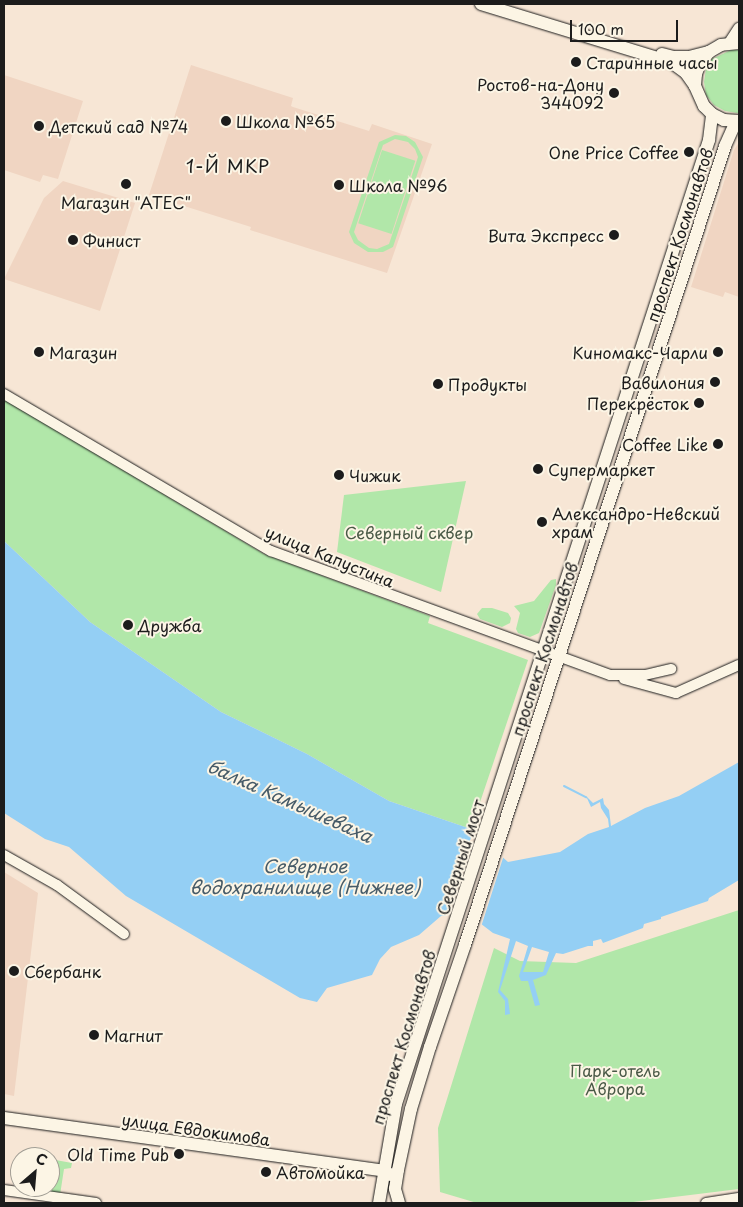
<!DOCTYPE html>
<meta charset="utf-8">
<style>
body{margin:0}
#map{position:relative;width:743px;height:1207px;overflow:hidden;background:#f7e6d5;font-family:"Playpen Sans",sans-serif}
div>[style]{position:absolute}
.built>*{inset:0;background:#f0d5c2}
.green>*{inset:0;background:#b1e7a9;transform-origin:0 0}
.water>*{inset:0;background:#94cff4}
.pier>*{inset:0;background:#f7e6d5}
.stream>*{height:2px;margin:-1px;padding:0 1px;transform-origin:1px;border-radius:1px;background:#94cff4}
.roads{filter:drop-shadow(0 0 1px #1c1c1c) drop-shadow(0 0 1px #1c1c1c)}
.minor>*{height:10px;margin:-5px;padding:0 5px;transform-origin:5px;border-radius:5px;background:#fcf5e5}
.major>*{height:12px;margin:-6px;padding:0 6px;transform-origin:6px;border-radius:6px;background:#fcf5e5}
.dots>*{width:14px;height:14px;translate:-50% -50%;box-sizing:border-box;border:2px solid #fcf5e5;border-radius:50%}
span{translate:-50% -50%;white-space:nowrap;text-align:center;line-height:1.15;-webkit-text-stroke:4px #fcf5e5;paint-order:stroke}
.poi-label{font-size:16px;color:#1c1c1c}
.left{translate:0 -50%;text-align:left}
.right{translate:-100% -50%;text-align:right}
.street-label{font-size:16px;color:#1c1c1c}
.park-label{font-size:16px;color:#495946}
.neighbourhood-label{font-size:18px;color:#1c1c1c;letter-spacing:1px}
.water-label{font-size:18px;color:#465b68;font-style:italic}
.frame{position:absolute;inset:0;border:5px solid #1c1c1c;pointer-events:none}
.north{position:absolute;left:10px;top:1147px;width:50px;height:50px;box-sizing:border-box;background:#fcf5e5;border:1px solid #a29e95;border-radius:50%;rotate:27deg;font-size:14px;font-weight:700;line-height:20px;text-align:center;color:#1c1c1c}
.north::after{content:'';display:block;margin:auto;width:18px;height:22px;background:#1c1c1c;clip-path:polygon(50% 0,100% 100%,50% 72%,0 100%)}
.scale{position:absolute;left:570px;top:20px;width:108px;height:22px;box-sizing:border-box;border:2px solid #1c1c1c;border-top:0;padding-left:6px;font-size:15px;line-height:18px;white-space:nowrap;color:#1c1c1c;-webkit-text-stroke:4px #fcf5e5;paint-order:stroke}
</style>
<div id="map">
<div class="built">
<i style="clip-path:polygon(191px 65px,293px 98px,291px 106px,293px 107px,369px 131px,372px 124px,432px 144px,387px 273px,250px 230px,251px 227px,149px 195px)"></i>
<i style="clip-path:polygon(4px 75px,83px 101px,58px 179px,43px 175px,40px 182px,4px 170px)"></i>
<i style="clip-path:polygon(739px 142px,739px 297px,725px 292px,723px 297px,691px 287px,734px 150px)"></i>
<i style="clip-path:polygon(63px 181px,135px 203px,100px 311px,4px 279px,44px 198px)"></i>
<i style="clip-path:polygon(4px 872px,38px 893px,14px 1096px,4px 1094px)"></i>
</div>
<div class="green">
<i style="clip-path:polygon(731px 50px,739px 50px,739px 113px,737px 113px,725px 111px,714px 105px,706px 95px,704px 82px,706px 69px,712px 59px)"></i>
<i style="clip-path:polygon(evenodd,395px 135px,406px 136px,415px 142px,423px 157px,393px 247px,383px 252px,368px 252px,354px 243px,349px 232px,379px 142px,395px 135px,395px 139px,408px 142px,415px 149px,418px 157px,389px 244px,377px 249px,369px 248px,358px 240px,354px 232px,383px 145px,395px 139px)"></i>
<i style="left:382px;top:150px;width:35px;height:77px;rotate:18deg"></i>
<i style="clip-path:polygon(4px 399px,264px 554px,430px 616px,428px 623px,528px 660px,471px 829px,389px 801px,307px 754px,221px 712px,90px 622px,4px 541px)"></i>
<i style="clip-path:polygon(466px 481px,441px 592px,337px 552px,344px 495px)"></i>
<i style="clip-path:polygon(556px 579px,556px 585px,539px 633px,530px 637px,518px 633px,516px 629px,520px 613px,514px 606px,534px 601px,551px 580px)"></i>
<i style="clip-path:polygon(482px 608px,492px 608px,508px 613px,511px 618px,510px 623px,502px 627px,480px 619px,477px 614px)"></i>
<i style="clip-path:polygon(739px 910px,739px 1189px,625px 1203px,477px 1203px,440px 1192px,438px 1128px,494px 948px,520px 961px,576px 963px)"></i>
<i style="clip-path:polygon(50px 1159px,72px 1163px,71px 1168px,64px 1169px,60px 1195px,33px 1191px,32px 1187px,50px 1187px)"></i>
</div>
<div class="water">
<i style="clip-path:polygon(evenodd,4px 541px,90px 622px,221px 712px,307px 754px,389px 801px,471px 829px,508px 862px,560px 852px,588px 834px,609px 827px,608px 819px,601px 808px,600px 802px,591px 807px,586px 796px,593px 803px,603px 798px,604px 804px,609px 810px,611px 826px,645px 808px,679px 796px,739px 762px,739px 880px,709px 898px,708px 901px,661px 917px,661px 919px,644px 924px,643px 928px,603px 943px,601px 939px,593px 941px,593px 946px,588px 946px,563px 954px,556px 953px,546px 975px,533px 980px,540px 1005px,535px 1006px,528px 981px,521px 981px,519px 976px,528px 946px,516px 941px,500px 990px,508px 999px,510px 1014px,505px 1015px,505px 1001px,498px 992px,510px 939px,493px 933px,468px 914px,441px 916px,419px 935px,391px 947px,380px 959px,372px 975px,327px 988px,317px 1002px,300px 998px,126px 896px,69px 847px,45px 839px,4px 813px,4px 541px,532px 947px,549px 952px,543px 972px,523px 972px,532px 947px)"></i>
</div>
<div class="pier">
<i style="clip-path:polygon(474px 828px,504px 855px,481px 927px,467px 916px,445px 918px)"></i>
</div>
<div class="stream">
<i style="left:564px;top:786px;width:25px;rotate:27deg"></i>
</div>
<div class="roads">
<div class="minor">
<i style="left:4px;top:394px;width:310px;rotate:30.5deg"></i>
<i style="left:271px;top:551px;width:361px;rotate:20.1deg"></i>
<i style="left:610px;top:675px;width:35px"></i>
<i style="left:645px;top:675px;width:27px;rotate:-13deg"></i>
<i style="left:624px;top:679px;width:54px;rotate:15.1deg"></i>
<i style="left:676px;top:693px;width:69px;rotate:-24deg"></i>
<i style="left:4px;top:855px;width:61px;rotate:29.5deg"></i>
<i style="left:57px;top:885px;width:83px;rotate:36.2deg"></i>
<i style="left:4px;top:1190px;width:93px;rotate:8deg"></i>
<i style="left:706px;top:1203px;width:33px;rotate:-9deg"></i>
</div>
<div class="major">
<i style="left:481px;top:4px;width:199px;rotate:17deg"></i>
<i style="left:671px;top:62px;width:19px;rotate:36deg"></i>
<i style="left:686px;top:73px;width:16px;rotate:55deg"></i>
<i style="left:730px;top:43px;width:17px;rotate:-57deg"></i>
<i style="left:739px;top:43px;width:18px;rotate:174deg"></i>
<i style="left:721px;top:45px;width:14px;rotate:150deg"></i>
<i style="left:709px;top:52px;width:14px;rotate:129deg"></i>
<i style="left:700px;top:63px;width:12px;rotate:110deg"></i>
<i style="left:696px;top:74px;width:12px;rotate:95deg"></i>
<i style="left:695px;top:86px;width:22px;rotate:66deg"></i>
<i style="left:704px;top:106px;width:11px;rotate:45deg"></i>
<i style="left:712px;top:114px;width:13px;rotate:27deg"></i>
<i style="left:724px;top:120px;width:15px;rotate:4deg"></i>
<i style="left:662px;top:54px;width:11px;rotate:15deg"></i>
<i style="left:673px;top:57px;width:16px"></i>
<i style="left:689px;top:57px;width:21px;rotate:-14deg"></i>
<i style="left:4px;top:1118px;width:385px;rotate:7.9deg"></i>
<i style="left:385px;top:1171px;width:7px;rotate:34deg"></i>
<i style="left:379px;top:1203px;width:100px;rotate:-80.3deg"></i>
<i style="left:396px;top:1104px;width:1014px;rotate:-72.01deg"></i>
<i style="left:709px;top:140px;width:26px;rotate:-83deg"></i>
<i style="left:399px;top:1203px;width:15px;rotate:-106deg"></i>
<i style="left:395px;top:1189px;width:19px;rotate:-81deg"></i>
<i style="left:398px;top:1170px;width:62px;rotate:-78deg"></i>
<i style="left:411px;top:1109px;width:65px;rotate:-73deg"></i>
<i style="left:430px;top:1047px;width:108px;rotate:-71.1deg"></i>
<i style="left:465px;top:945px;width:840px;rotate:-71.97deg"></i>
<i style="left:725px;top:146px;width:27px;rotate:-66deg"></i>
</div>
</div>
<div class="dots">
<i style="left:576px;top:62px;background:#1c1c1c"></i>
<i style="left:614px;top:93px;background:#1c1c1c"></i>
<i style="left:226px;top:121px;background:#1c1c1c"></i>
<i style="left:39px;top:126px;background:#1c1c1c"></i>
<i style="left:689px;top:152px;background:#1c1c1c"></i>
<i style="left:126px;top:184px;background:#1c1c1c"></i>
<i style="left:339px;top:185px;background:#1c1c1c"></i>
<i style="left:614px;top:235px;background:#1c1c1c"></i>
<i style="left:73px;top:240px;background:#1c1c1c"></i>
<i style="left:39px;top:352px;background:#1c1c1c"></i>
<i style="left:718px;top:352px;background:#1c1c1c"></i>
<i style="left:715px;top:382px;background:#1c1c1c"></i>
<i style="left:438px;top:384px;background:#1c1c1c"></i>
<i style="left:699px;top:403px;background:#1c1c1c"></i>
<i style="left:718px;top:444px;background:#1c1c1c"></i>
<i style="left:538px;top:469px;background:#1c1c1c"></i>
<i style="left:339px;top:475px;background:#1c1c1c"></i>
<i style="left:542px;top:522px;background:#1c1c1c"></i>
<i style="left:128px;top:625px;background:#1c1c1c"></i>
<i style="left:14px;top:971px;background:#1c1c1c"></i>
<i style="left:94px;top:1035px;background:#1c1c1c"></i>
<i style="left:179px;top:1154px;background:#1c1c1c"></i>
<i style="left:266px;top:1172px;background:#1c1c1c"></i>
</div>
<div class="poi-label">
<span class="left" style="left:586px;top:62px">Старинные часы</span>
<span class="right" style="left:604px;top:93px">Ростов-на-Дону<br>344092</span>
<span class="left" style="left:236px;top:121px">Школа №65</span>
<span class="left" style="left:49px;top:126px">Детский сад №74</span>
<span class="right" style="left:679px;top:152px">One Price Coffee</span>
<span class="left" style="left:349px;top:185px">Школа №96</span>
<span style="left:126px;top:202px">Магазин "АТЕС"</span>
<span class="right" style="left:604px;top:235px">Вита Экспресс</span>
<span class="left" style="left:83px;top:240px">Финист</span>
<span class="left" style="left:49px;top:352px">Магазин</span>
<span class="right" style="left:708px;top:352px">Киномакс-Чарли</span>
<span class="right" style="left:705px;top:382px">Вавилония</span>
<span class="left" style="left:448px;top:384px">Продукты</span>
<span class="right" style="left:689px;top:403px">Перекрёсток</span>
<span class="right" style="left:708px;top:444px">Coffee Like</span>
<span class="left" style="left:548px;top:469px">Супермаркет</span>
<span class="left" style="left:349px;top:475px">Чижик</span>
<span class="left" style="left:552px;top:522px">Александро-Невский<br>храм</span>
<span class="left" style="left:138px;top:625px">Дружба</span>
<span class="left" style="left:24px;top:971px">Сбербанк</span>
<span class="left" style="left:104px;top:1035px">Магнит</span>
<span class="right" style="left:169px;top:1154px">Old Time Pub</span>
<span class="left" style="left:276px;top:1172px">Автомойка</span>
</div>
<div class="street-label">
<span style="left:679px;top:235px;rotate:-72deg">проспект Космонавтов</span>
<span style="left:330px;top:556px;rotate:22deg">улица Капустина</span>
<span style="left:544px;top:649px;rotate:-72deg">проспект Космонавтов</span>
<span style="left:460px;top:857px;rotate:-72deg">Северный мост</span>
<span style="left:403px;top:1037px;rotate:-73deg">проспект Космонавтов</span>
<span style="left:196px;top:1129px;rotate:8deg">улица Евдокимова</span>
</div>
<div class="park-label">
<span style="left:409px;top:532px">Северный сквер</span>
<span style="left:615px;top:1079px">Парк-отель<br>Аврора</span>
</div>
<div class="neighbourhood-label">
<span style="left:228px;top:166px">1-Й МКР</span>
</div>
<div class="water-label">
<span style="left:290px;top:801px;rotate:24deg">балка Камышеваха</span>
<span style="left:305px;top:877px">Северное<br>водохранилище (Нижнее)</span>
</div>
<div class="frame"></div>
<div class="north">С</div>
<div class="scale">100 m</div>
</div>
